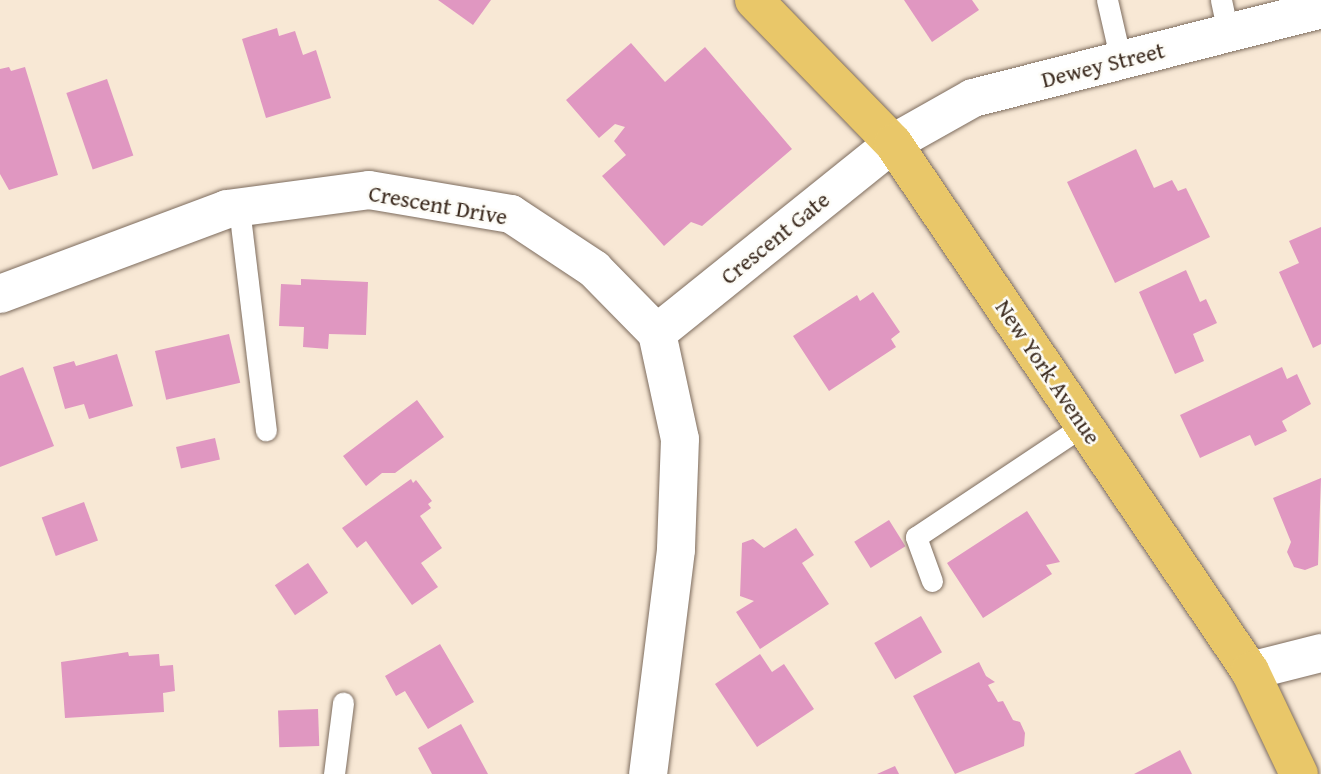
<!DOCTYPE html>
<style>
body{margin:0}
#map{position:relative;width:1321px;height:774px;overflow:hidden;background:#f8e8d5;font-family:"Gentium Book Plus",serif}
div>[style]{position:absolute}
.building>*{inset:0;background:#e097c1;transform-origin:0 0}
.roads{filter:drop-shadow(0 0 2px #7d6c5e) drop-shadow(0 0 2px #7d6c5e)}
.lane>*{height:21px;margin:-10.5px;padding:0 10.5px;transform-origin:10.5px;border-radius:10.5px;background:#fff}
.street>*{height:38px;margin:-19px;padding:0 19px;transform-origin:19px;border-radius:19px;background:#fff}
.primary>*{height:38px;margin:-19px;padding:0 19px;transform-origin:19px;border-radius:19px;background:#e9c769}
span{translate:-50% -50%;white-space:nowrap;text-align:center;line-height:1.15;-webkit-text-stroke:5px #fdfcf7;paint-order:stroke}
.street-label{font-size:23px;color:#3b2a1e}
</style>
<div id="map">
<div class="building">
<i style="clip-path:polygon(438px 0,491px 0,473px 25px)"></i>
<i style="clip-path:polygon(904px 0,972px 0,979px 10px,932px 42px)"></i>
<i style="clip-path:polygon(277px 28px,279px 36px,295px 31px,303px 55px,316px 50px,331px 98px,266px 118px,242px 39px)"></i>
<i style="clip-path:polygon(631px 43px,665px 82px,705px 47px,792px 149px,702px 226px,691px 222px,664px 246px,602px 176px,626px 155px,614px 141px,625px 127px,615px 124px,599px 138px,566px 100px)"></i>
<i style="clip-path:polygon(9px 67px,11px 71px,25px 67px,58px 175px,9px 190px,0 174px,0 69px)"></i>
<i style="left:107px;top:79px;width:81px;height:43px;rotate:71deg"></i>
<i style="clip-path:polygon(1136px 149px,1154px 188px,1172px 180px,1178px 191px,1186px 188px,1210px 237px,1115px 283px,1067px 182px)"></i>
<i style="clip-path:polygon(1321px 227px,1321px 344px,1313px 348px,1279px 272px,1299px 263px,1289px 241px)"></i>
<i style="clip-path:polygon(1186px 270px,1200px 302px,1206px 299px,1217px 323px,1193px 334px,1204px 361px,1175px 374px,1139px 292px)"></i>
<i style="clip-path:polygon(301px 279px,368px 282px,366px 335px,329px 334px,328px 349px,303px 347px,304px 327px,279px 326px,281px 284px,301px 285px)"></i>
<i style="clip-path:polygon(873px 292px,900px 332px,891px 339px,896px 347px,829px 391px,793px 336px,857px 295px,860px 301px)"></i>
<i style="left:229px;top:334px;width:50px;height:76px;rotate:77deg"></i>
<i style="clip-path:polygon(117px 354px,133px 406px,89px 419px,84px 404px,65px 409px,53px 367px,74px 361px,76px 366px)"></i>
<i style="clip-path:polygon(23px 367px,54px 446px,0 467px,0 376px)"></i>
<i style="clip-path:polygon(1282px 367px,1287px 379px,1297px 374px,1311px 404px,1282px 421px,1287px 431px,1255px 446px,1250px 435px,1200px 458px,1180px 415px)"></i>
<i style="clip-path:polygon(417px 400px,444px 437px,395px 473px,382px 473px,366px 486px,343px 456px)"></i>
<i style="left:215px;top:438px;width:22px;height:40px;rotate:77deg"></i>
<i style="clip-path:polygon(1321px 478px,1318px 565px,1305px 570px,1294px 567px,1287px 552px,1291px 542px,1273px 498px)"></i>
<i style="clip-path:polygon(411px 479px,413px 483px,416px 480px,432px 501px,428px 504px,431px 508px,420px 516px,442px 548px,421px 563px,438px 587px,412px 605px,366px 541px,357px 548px,342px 528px)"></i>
<i style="left:84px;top:502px;width:41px;height:45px;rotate:70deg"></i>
<i style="clip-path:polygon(1027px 511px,1060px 562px,1046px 565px,1052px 574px,983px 618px,947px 563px)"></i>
<i style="left:889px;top:520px;width:31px;height:41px;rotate:58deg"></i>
<i style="clip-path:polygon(796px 528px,814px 555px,802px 563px,829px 604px,760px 649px,736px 612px,754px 601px,740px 596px,742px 543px,753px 539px,764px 548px)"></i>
<i style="left:308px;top:563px;width:36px;height:40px;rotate:56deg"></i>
<i style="left:921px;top:616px;width:42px;height:54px;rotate:60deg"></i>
<i style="clip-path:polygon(440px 644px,474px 702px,428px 729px,405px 691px,396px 696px,385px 676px)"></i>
<i style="clip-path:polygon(128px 652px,129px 656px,159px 654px,160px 666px,173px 665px,175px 691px,163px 693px,164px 712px,65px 718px,61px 662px)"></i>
<i style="clip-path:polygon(760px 654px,772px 672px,784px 664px,814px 709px,757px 747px,715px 684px)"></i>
<i style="clip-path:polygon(979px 662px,986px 676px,995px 682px,988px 685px,998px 702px,1003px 701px,1013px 720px,1020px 722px,1025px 733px,1024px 746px,955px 774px,913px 696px)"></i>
<i style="left:318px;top:709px;width:37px;height:40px;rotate:88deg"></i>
<i style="clip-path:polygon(461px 724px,488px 774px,432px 774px,418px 748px)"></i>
<i style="clip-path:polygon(1180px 750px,1192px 774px,1134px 774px)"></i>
<i style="clip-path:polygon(895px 766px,899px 774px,877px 774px)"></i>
</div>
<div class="roads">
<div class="lane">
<i style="left:1107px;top:0;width:63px;rotate:77.1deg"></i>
<i style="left:1221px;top:0;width:34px;rotate:78deg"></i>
<i style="left:239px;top:208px;width:224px;rotate:83.1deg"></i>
<i style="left:932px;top:581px;width:47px;rotate:-110deg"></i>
<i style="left:916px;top:537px;width:202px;rotate:-33.7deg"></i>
<i style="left:334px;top:774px;width:72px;rotate:-82.8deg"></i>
</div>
<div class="street">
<i style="left:0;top:294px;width:242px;rotate:-20.5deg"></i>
<i style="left:227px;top:209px;width:143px;rotate:-7.6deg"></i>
<i style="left:369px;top:190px;width:144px;rotate:9.6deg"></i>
<i style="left:511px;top:214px;width:100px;rotate:33.5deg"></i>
<i style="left:594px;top:269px;width:90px;rotate:45.5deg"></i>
<i style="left:657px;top:333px;width:108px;rotate:77.8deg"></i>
<i style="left:680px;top:439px;width:111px;rotate:92.1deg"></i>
<i style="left:676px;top:550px;width:226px;rotate:97.1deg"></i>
<i style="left:657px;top:333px;width:303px;rotate:-38.8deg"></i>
<i style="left:893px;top:143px;width:92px;rotate:-29.4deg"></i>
<i style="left:973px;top:98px;width:359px;rotate:-14.3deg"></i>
<i style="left:1250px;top:671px;width:73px;rotate:-14.2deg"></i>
</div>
<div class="primary">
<i style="left:754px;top:0;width:199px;rotate:45.8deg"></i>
<i style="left:893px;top:143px;width:637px;rotate:55.94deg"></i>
<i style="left:1250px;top:671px;width:114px;rotate:64.6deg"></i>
</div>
</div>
<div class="street-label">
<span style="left:1103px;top:65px;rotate:-14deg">Dewey Street</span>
<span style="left:438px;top:205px;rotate:10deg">Crescent Drive</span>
<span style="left:775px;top:238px;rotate:-39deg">Crescent Gate</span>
<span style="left:1048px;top:372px;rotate:56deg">New York Avenue</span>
</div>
</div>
